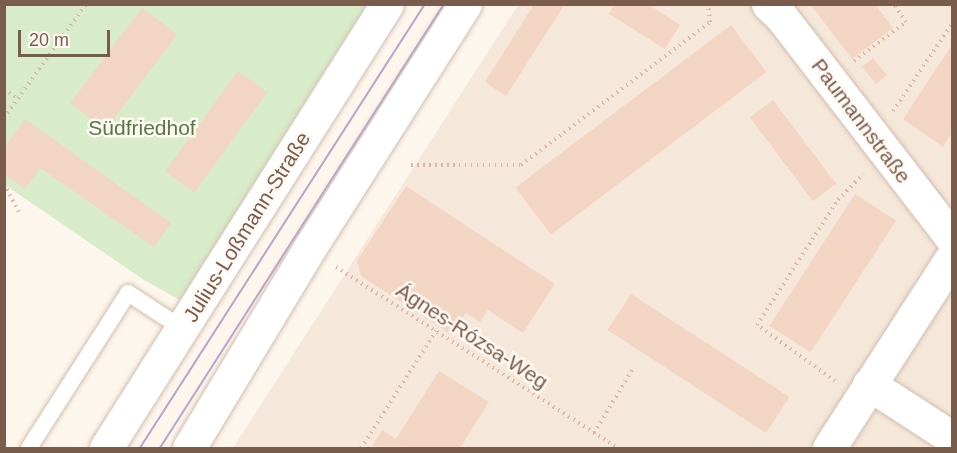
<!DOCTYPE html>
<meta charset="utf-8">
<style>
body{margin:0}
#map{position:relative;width:957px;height:453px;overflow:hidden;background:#fdf6ec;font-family:Helvetica,sans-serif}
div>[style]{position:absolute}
.residential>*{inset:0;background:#f5e8da}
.green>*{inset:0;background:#d8ecc9}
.building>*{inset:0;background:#f3d5c3;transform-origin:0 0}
.path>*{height:4px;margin-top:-2px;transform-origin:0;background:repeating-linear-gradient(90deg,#d9b8a5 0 1.5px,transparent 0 6px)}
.roads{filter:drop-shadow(0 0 2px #d1beb0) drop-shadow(0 0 2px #d1beb0)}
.service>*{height:16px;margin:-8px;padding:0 8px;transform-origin:8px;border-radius:8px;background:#fff}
.minor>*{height:33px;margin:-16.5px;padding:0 16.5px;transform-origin:16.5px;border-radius:16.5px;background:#fff}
.secondary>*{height:33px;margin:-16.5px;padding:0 16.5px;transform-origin:16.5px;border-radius:16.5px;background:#fff}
.tram>*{height:1.5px;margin:-0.75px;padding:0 0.75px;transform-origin:0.75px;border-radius:0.75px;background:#b9a8c9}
span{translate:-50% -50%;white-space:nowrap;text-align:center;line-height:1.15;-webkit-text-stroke:5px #fffaf3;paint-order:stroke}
.street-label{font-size:21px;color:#7a5c4d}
.park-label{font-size:21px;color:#537a41}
.frame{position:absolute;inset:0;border:6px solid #7a5c4d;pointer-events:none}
.scale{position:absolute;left:18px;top:30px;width:92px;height:27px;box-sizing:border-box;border:3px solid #7a5c4d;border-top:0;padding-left:8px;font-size:18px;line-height:21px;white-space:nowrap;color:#7a5c4d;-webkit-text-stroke:4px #fffaf3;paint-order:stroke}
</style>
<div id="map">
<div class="residential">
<i style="clip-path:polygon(518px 5px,952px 5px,952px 448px,233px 448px)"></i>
</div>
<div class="green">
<i style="clip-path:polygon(5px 5px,366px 5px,180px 300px,144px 280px,5px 185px)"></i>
</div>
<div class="building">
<i style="clip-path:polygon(534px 4px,565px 4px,506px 96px,485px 82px)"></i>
<i style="clip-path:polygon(615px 4px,648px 4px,680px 25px,665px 49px,609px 14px)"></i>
<i style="clip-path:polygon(810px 4px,875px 4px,893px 28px,852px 59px)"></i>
<i style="left:142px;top:8px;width:44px;height:119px;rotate:37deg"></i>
<i style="left:731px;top:25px;width:59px;height:270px;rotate:53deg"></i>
<i style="clip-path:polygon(952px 45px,952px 133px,943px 147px,903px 119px)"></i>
<i style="left:873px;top:58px;width:22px;height:14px;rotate:51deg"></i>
<i style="left:238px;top:71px;width:36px;height:124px;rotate:36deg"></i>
<i style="left:773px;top:100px;width:105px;height:29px;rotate:53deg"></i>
<i style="clip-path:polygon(25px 119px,171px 223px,154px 247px,40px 168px,25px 189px,4px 174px,4px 148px)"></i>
<i style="clip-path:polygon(406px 186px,555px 284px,523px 333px,488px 310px,480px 322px,466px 313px,452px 335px,361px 276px,357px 261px)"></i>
<i style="left:855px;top:194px;width:49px;height:157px;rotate:33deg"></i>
<i style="left:631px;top:294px;width:189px;height:43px;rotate:33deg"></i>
<i style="clip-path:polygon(439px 371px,489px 402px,460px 448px,372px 446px,382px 430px,396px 439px)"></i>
</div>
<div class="path">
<i style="left:854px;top:61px;width:65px;rotate:-36.9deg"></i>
<i style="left:906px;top:22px;width:22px;rotate:-124deg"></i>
<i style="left:4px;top:89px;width:17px;rotate:36deg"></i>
<i style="left:893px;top:111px;width:105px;rotate:-55.9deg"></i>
<i style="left:4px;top:118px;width:140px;rotate:-54.3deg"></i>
<i style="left:411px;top:165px;width:110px"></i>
<i style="left:521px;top:165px;width:237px;rotate:-37.1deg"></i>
<i style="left:710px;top:22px;width:18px;rotate:-96deg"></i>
<i style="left:4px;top:184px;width:34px;rotate:62deg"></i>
<i style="left:336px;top:267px;width:335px;rotate:32.7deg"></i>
<i style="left:835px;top:381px;width:96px;rotate:-144.3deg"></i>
<i style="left:757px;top:325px;width:149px;rotate:-57.1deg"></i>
<i style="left:838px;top:200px;width:36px;rotate:-46deg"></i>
<i style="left:594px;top:433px;width:77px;rotate:-58.8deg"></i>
<i style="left:361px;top:448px;width:139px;rotate:-57.3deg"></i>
</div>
<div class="roads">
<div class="service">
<i style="left:29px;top:448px;width:184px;rotate:-57.4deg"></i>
<i style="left:128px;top:293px;width:66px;rotate:33.2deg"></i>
</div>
<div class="minor">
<i style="left:768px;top:4px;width:16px;rotate:43deg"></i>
<i style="left:780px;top:15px;width:282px;rotate:52.4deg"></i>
<i style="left:869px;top:384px;width:99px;rotate:33deg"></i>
<i style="left:829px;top:448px;width:227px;rotate:-57.2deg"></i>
</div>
<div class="secondary">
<i style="left:106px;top:448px;width:525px;rotate:-57.67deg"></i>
<i style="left:189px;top:448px;width:232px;rotate:-58.9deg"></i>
<i style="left:309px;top:249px;width:290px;rotate:-57.5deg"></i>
</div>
</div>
<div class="tram">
<i style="left:140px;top:448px;width:528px;rotate:-57.3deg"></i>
<i style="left:160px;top:448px;width:527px;rotate:-57.4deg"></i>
</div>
<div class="street-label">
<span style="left:861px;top:121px;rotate:53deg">Paumannstraße</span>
<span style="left:247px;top:227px;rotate:-58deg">Julius-Loßmann-Straße</span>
<span style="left:472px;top:336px;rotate:33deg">Ágnes-Rózsa-Weg</span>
</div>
<div class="park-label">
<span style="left:142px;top:128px">Südfriedhof</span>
</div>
<div class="frame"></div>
<div class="scale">20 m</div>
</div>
